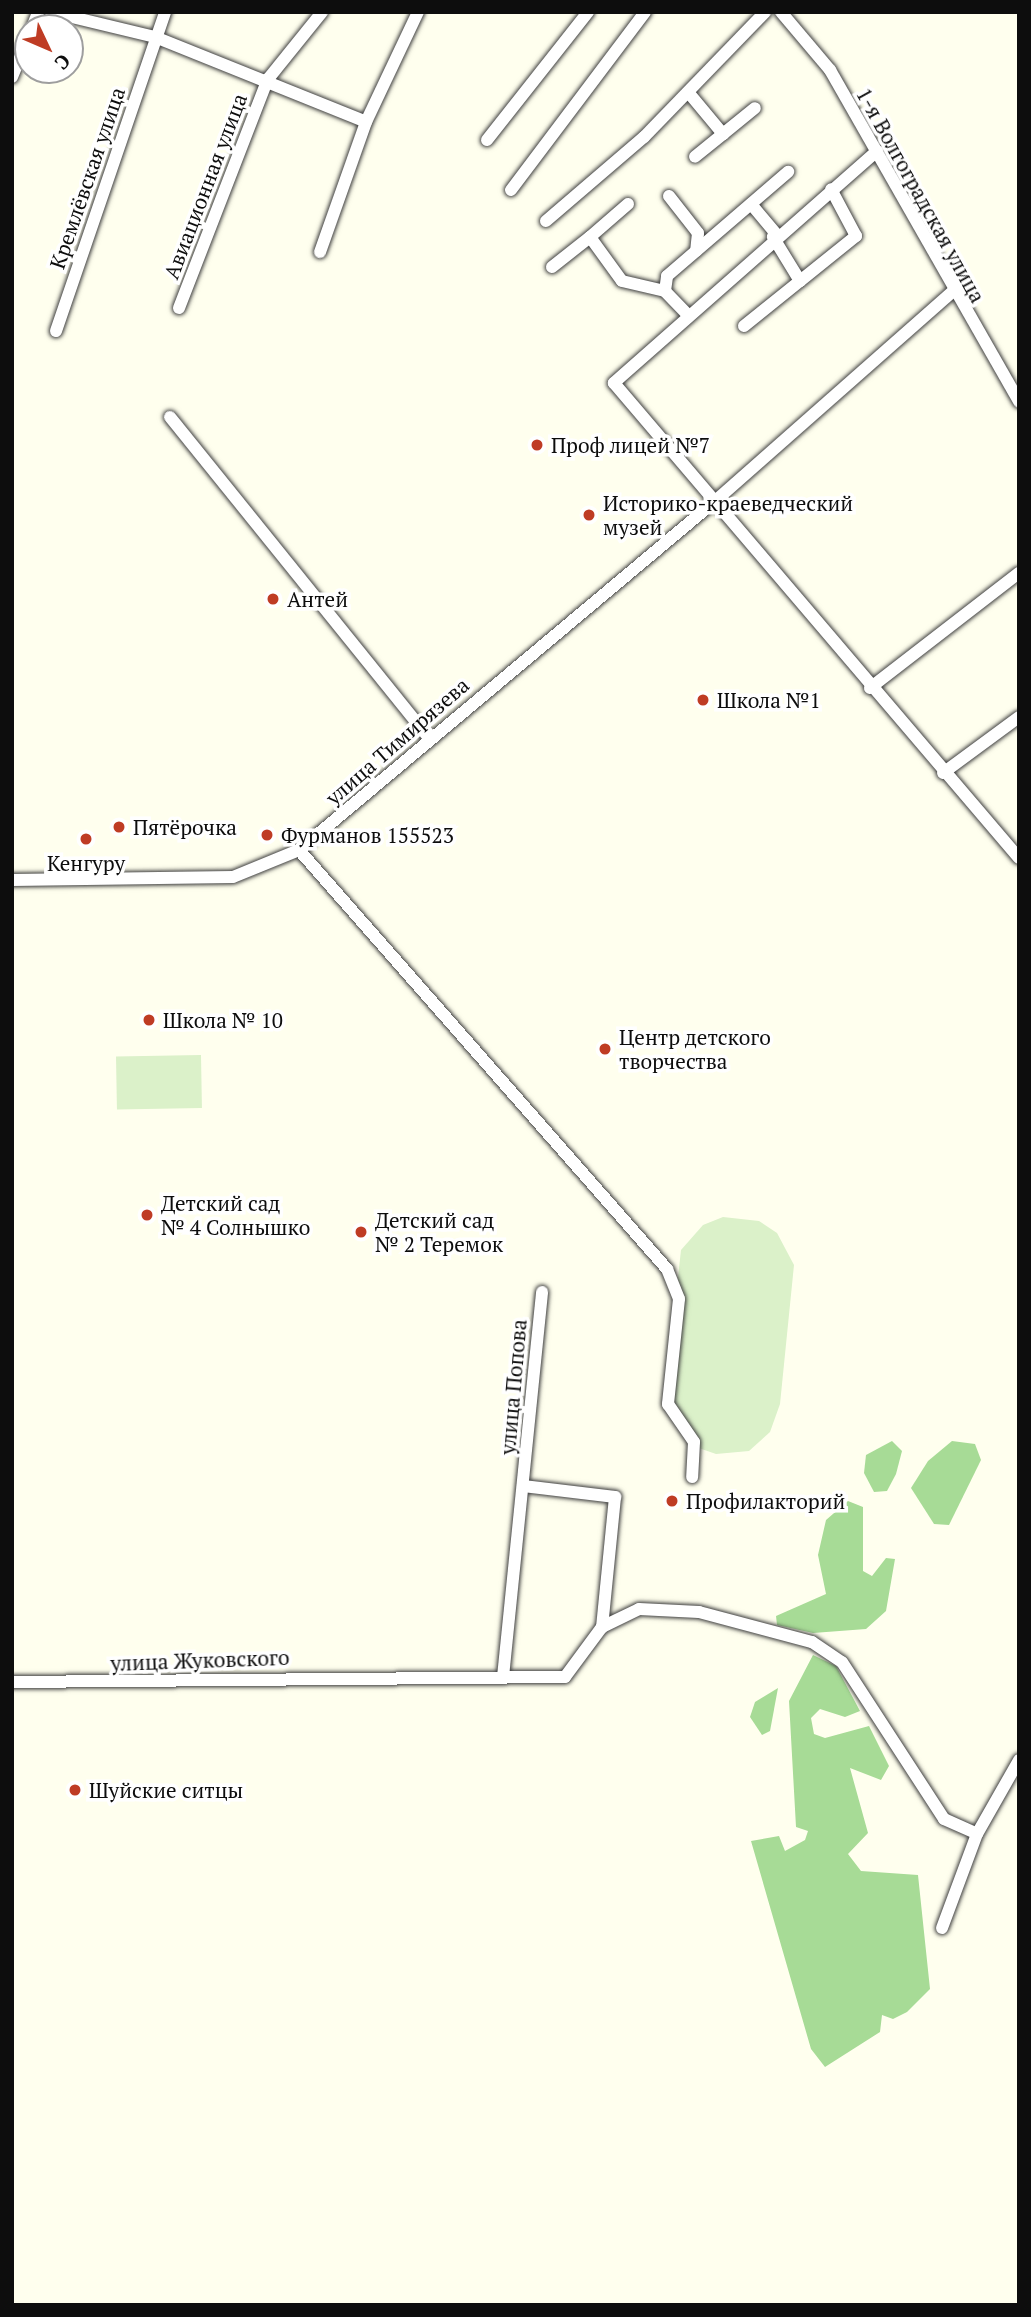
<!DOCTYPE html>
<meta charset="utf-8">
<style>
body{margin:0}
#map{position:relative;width:1031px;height:2317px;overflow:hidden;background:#ffe;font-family:"PT Serif",serif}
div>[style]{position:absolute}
.forest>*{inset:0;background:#a7db96}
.pitch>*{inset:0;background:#dbf1c9;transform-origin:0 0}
.roads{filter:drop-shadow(0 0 2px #404040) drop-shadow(0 0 2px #404040)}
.minor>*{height:12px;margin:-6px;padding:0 6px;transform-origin:6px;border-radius:6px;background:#fff}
.dots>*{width:19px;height:19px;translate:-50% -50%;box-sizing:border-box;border:4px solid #fff;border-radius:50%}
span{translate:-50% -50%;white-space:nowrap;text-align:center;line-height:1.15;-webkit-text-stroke:7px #fff;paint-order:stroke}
.street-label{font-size:21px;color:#0d0d0d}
.poi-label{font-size:21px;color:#0d0d0d}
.left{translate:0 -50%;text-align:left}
.frame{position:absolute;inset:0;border:14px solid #0d0d0d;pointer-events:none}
.north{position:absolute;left:14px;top:14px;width:70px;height:70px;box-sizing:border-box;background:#fff;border:2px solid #9e9e9e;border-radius:50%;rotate:134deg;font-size:19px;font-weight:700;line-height:28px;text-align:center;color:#0d0d0d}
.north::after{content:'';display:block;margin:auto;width:24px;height:32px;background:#bf3c24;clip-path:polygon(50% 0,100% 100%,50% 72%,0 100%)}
</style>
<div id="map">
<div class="forest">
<i style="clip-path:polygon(892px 1441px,902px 1451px,896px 1474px,887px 1491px,874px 1492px,864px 1473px,866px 1455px)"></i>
<i style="clip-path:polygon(952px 1441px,975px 1444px,981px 1460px,949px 1525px,934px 1524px,911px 1488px,928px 1461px)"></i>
<i style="clip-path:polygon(848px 1501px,863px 1507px,863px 1571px,872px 1576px,886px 1558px,895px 1559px,886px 1611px,866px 1629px,813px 1633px,777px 1625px,776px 1616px,826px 1594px,818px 1555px,826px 1520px)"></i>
<i style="clip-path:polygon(813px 1655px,836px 1666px,860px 1711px,845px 1717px,820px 1709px,811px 1718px,814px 1734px,825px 1738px,869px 1726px,889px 1766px,881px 1780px,850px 1768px,868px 1833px,848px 1854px,861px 1871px,918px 1875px,930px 1989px,907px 2012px,893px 2019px,882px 2015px,880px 2032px,825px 2067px,811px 2049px,751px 1841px,779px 1836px,785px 1851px,805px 1840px,808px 1831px,796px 1827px,789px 1701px)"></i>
<i style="clip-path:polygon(778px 1688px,770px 1731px,762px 1735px,750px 1717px,755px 1702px)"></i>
</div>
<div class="pitch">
<i style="left:201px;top:1055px;width:53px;height:85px;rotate:89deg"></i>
<i style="clip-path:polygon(723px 1217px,759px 1221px,777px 1233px,794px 1265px,780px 1404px,770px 1432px,749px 1451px,716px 1454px,690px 1445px,664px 1405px,681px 1250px,703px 1225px)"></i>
</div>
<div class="roads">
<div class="minor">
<i style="left:51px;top:12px;width:107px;rotate:13.5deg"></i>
<i style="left:155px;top:37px;width:227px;rotate:21.9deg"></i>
<i style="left:781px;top:12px;width:76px;rotate:49.8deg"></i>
<i style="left:830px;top:70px;width:382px;rotate:60.3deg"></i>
<i style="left:32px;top:28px;width:17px;rotate:-69deg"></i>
<i style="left:12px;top:77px;width:42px;rotate:-67.7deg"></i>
<i style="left:688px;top:92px;width:55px;rotate:50.2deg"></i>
<i style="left:723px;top:134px;width:36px;rotate:141deg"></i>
<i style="left:723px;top:134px;width:41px;rotate:-39.1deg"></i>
<i style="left:487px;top:140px;width:163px;rotate:-51.7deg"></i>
<i style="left:877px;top:151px;width:351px;rotate:138.6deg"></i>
<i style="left:614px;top:383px;width:624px;rotate:49.55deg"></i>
<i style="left:511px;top:190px;width:223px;rotate:-53deg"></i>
<i style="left:669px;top:196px;width:47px;rotate:51.9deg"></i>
<i style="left:698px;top:233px;width:18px;rotate:96deg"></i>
<i style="left:628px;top:204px;width:50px;rotate:139deg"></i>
<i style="left:590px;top:237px;width:54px;rotate:54deg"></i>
<i style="left:622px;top:281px;width:44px;rotate:13.1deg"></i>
<i style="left:751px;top:204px;width:39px;rotate:50deg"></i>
<i style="left:546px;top:221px;width:129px;rotate:-40.6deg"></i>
<i style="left:644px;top:137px;width:174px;rotate:-45.9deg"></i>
<i style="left:320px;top:252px;width:138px;rotate:-70.5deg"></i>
<i style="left:366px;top:122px;width:122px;rotate:-64.7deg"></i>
<i style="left:552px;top:267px;width:48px;rotate:-38.3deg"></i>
<i style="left:800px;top:281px;width:72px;rotate:-38.8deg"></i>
<i style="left:856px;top:236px;width:53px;rotate:-118deg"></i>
<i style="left:179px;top:308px;width:246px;rotate:-68.8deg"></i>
<i style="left:268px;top:79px;width:86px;rotate:-51.1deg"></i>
<i style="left:687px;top:314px;width:32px;rotate:-134deg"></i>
<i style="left:665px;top:291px;width:15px;rotate:-82deg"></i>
<i style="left:667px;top:276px;width:160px;rotate:-40.7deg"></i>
<i style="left:744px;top:326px;width:72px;rotate:-38.8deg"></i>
<i style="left:800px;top:281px;width:52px;rotate:-121.5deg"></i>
<i style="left:56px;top:331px;width:337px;rotate:-71.1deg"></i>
<i style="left:170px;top:417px;width:411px;rotate:51.1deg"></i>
<i style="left:870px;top:688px;width:188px;rotate:-37.7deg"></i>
<i style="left:943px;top:773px;width:94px;rotate:-36.4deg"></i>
<i style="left:299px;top:850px;width:558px;rotate:48.71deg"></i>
<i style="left:667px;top:1269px;width:32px;rotate:68deg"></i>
<i style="left:679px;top:1299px;width:106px;rotate:96deg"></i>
<i style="left:668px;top:1404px;width:46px;rotate:55.6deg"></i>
<i style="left:694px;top:1442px;width:35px;rotate:93deg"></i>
<i style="left:12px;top:880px;width:221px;rotate:-0.8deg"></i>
<i style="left:233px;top:877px;width:71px;rotate:-22.2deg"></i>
<i style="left:299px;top:850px;width:542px;rotate:-39.98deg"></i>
<i style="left:714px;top:502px;width:319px;rotate:-41.4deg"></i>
<i style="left:523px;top:1486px;width:93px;rotate:6.8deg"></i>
<i style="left:615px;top:1497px;width:131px;rotate:95.7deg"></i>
<i style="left:503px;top:1677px;width:387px;rotate:-84.2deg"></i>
<i style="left:12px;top:1682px;width:553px;rotate:-0.52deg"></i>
<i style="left:565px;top:1677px;width:62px;rotate:-53.5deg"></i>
<i style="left:602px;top:1627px;width:41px;rotate:-25.9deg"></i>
<i style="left:639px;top:1609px;width:60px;rotate:2.9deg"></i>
<i style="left:699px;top:1612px;width:117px;rotate:14.9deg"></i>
<i style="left:812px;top:1642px;width:36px;rotate:34deg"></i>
<i style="left:842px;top:1662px;width:187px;rotate:57deg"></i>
<i style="left:944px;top:1819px;width:36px;rotate:24deg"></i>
<i style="left:942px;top:1928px;width:100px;rotate:-69.6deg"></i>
<i style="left:977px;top:1834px;width:85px;rotate:-60.4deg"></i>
</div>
</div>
<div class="dots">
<i style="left:537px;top:445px;background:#bf3c24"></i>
<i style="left:589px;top:515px;background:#bf3c24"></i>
<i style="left:273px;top:599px;background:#bf3c24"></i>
<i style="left:703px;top:700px;background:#bf3c24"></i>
<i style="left:119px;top:827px;background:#bf3c24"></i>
<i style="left:267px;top:835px;background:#bf3c24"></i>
<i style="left:86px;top:839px;background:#bf3c24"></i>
<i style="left:149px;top:1020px;background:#bf3c24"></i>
<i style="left:605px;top:1049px;background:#bf3c24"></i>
<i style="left:147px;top:1215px;background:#bf3c24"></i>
<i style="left:361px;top:1232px;background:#bf3c24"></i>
<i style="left:672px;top:1501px;background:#bf3c24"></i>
<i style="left:75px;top:1790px;background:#bf3c24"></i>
</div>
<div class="street-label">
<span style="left:87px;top:178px;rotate:-71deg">Кремлёвская улица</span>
<span style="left:205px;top:186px;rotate:-69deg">Авиационная улица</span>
<span style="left:921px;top:195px;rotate:61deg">1-я Волгоградская улица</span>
<span style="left:397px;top:741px;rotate:-41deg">улица Тимирязева</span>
<span style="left:513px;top:1387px;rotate:-85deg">улица Попова</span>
<span style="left:200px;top:1660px;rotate:-2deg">улица Жуковского</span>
</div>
<div class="poi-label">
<span class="left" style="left:551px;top:445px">Проф лицей №7</span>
<span class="left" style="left:603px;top:515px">Историко-краеведческий<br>музей</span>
<span class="left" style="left:287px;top:599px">Антей</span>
<span class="left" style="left:717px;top:700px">Школа №1</span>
<span class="left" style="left:133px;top:827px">Пятёрочка</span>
<span class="left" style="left:281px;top:835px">Фурманов 155523</span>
<span style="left:86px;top:863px">Кенгуру</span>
<span class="left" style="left:163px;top:1020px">Школа № 10</span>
<span class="left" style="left:619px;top:1049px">Центр детского<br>творчества</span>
<span class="left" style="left:161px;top:1215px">Детский сад<br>№ 4 Солнышко</span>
<span class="left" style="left:375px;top:1232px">Детский сад<br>№ 2 Теремок</span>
<span class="left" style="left:686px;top:1501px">Профилакторий</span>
<span class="left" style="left:89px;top:1790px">Шуйские ситцы</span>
</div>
<div class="frame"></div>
<div class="north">С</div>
</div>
